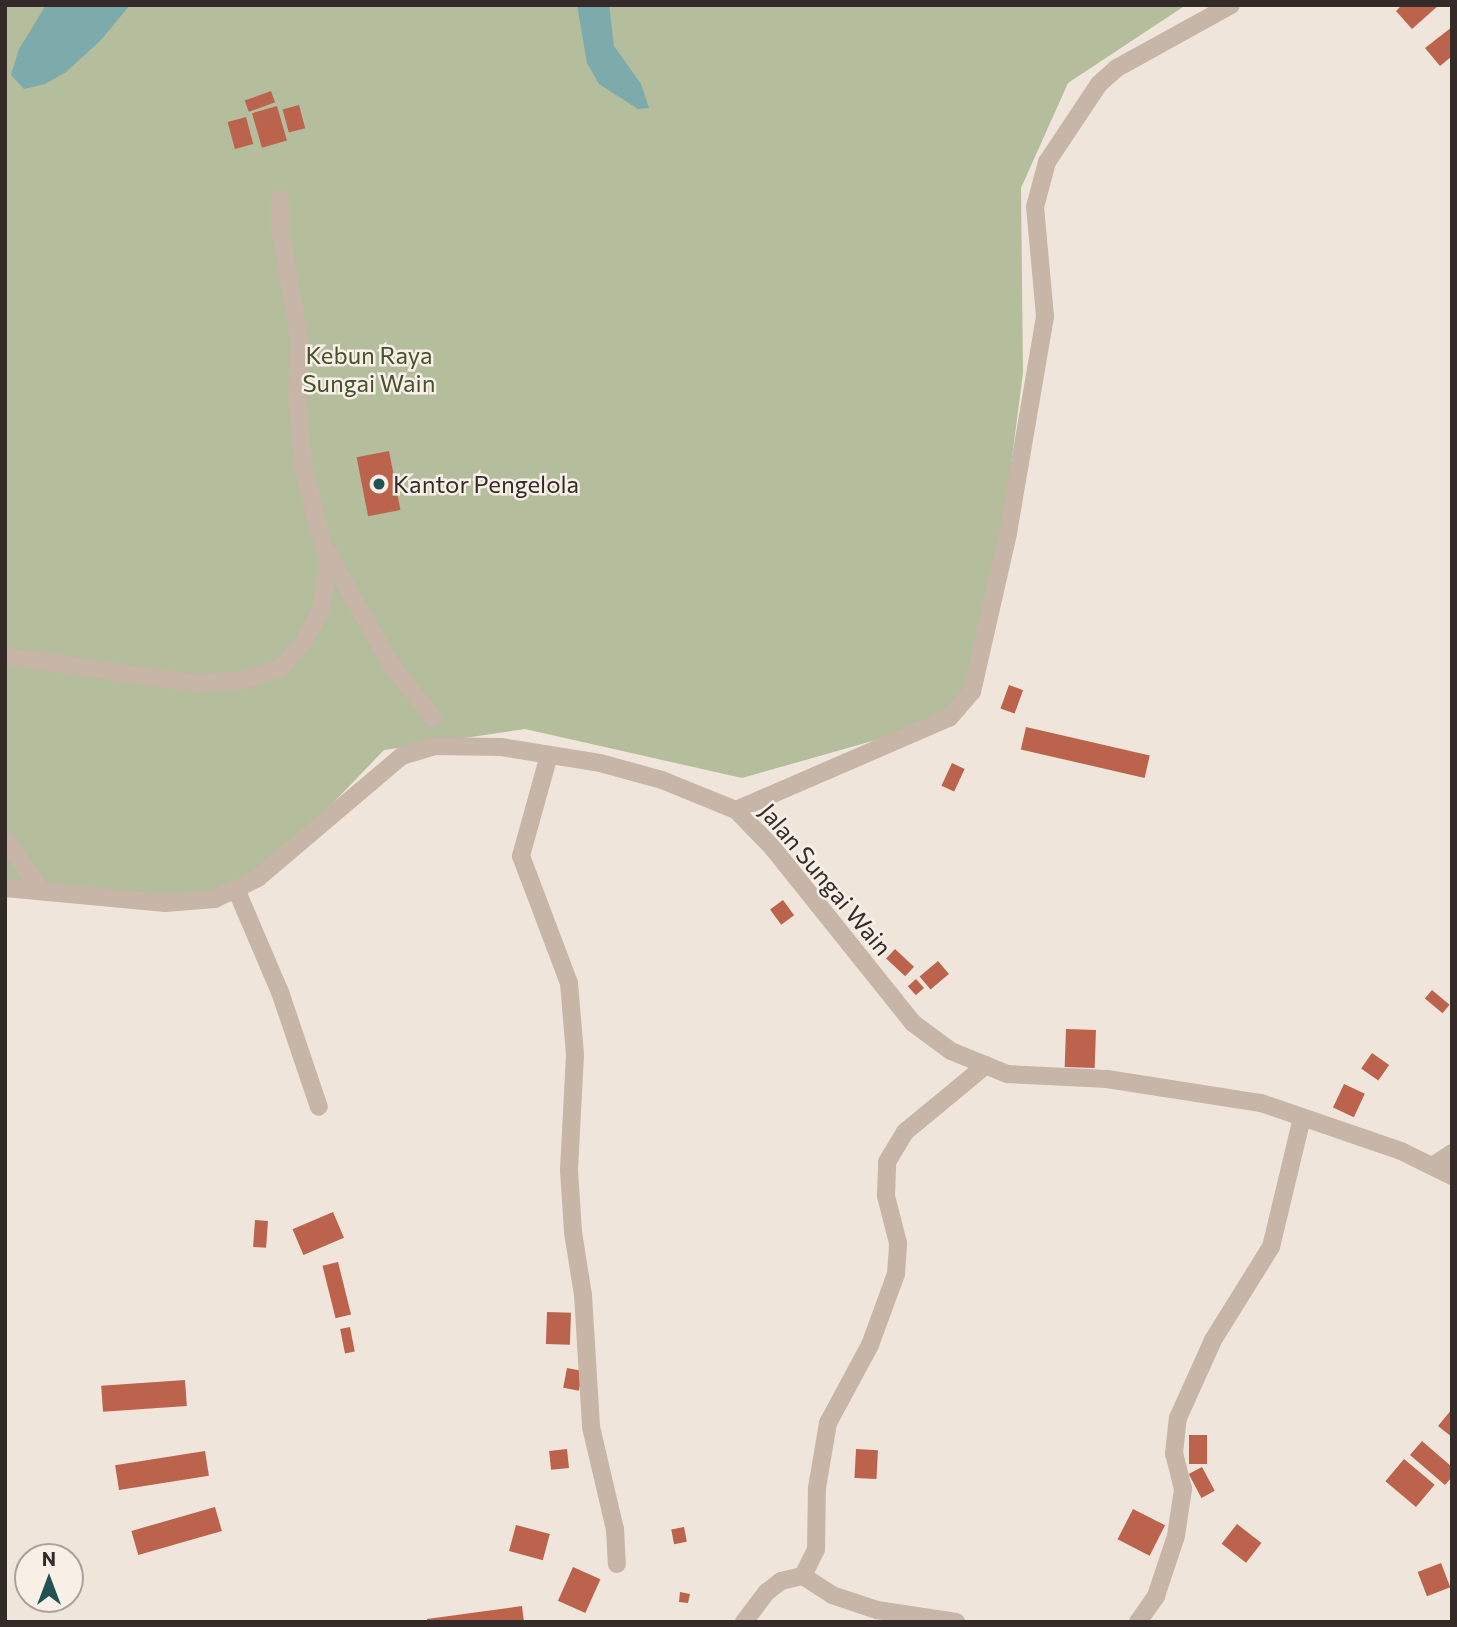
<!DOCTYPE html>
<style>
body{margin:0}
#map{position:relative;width:1457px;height:1627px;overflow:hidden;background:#f0e5db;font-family:Commissioner,sans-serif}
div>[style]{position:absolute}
.green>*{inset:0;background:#b4bd9c}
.water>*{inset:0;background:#7daaaa}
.building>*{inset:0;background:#bc634d;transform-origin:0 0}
.minor>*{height:18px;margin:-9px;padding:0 9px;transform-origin:9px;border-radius:9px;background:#c7b5a8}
.dots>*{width:19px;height:19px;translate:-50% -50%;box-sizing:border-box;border:4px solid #f8efe7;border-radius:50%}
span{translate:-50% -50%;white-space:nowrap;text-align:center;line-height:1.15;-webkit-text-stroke:5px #f8efe7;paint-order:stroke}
.park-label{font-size:24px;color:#45502d}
.poi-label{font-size:24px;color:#342b28}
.left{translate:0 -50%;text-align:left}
.street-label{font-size:24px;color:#342b28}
.frame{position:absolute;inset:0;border:7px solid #342b28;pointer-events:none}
.north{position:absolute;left:14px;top:1543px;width:70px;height:70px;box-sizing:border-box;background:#f8efe7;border:2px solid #aaa19b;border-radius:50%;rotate:0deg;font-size:19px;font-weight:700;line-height:28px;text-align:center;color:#342b28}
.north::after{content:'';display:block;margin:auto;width:24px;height:32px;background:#215152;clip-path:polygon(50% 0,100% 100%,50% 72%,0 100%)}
</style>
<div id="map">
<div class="green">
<i style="clip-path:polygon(5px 5px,1186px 5px,1068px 83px,1021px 188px,1023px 373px,1007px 495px,964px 715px,742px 778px,525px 729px,384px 750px,258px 881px,198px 902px,5px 883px)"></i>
</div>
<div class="water">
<i style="clip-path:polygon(46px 5px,130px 5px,100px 41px,66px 72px,45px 84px,24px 89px,11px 75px,19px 49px)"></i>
<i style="clip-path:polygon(577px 5px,609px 5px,614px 46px,641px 84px,649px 108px,638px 109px,599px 84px,587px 63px)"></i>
</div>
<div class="building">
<i style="clip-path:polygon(1402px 5px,1439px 5px,1412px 29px,1396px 11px)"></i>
<i style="clip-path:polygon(1452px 27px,1452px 56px,1440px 66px,1425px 48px)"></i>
<i style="left:271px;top:91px;width:12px;height:28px;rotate:70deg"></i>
<i style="left:299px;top:105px;width:24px;height:17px;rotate:75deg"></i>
<i style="left:277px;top:106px;width:36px;height:26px;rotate:74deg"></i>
<i style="left:246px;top:117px;width:28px;height:19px;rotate:75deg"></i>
<i style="left:389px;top:451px;width:60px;height:33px;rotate:79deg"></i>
<i style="left:1009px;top:685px;width:15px;height:25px;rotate:20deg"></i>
<i style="left:1026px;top:727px;width:127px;height:23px;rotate:13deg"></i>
<i style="left:952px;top:763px;width:14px;height:25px;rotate:25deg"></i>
<i style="left:783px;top:900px;width:19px;height:16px;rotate:54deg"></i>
<i style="left:895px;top:949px;width:26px;height:13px;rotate:43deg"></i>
<i style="left:938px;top:961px;width:17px;height:24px;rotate:50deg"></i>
<i style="left:916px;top:979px;width:12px;height:11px;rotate:48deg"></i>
<i style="left:1432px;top:990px;width:23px;height:11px;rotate:40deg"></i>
<i style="left:1066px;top:1029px;width:30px;height:38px;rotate:2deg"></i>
<i style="left:1372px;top:1053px;width:21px;height:19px;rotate:35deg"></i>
<i style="left:1344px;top:1084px;width:23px;height:26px;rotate:25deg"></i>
<i style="left:333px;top:1212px;width:28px;height:44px;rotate:67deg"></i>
<i style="left:255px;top:1220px;width:13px;height:27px;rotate:4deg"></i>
<i style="left:338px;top:1262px;width:54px;height:16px;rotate:76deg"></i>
<i style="left:547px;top:1312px;width:24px;height:32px;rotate:2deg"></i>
<i style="left:350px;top:1327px;width:25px;height:10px;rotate:79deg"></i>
<i style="left:567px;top:1368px;width:16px;height:20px;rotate:11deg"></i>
<i style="left:185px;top:1380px;width:26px;height:84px;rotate:86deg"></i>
<i style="clip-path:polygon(1452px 1409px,1452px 1437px,1438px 1426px)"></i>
<i style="left:1189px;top:1435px;width:18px;height:29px"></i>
<i style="clip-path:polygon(1422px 1441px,1452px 1467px,1452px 1477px,1445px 1485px,1410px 1455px)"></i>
<i style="left:567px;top:1449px;width:19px;height:18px;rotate:84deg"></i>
<i style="left:856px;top:1449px;width:22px;height:29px;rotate:3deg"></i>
<i style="left:205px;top:1451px;width:25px;height:91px;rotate:81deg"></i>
<i style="left:1404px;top:1459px;width:40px;height:29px;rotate:40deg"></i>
<i style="left:1202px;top:1467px;width:27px;height:15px;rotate:62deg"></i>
<i style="left:215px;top:1507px;width:25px;height:87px;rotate:74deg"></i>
<i style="left:1133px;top:1509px;width:36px;height:34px;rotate:27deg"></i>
<i style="left:1237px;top:1524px;width:31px;height:25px;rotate:38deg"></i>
<i style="left:516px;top:1525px;width:35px;height:27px;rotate:15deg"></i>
<i style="left:684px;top:1527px;width:15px;height:13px;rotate:79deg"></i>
<i style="left:1441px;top:1563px;width:26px;height:25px;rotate:69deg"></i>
<i style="left:573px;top:1567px;width:30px;height:37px;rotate:24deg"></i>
<i style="clip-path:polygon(680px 1592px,690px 1594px,688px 1603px,679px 1602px)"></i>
<i style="clip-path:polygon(522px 1606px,524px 1622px,427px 1622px,427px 1619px)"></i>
</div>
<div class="minor">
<i style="left:280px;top:199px;width:29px;rotate:90deg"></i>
<i style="left:280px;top:228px;width:117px;rotate:80.1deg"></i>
<i style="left:300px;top:343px;width:44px;rotate:93.9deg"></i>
<i style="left:297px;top:387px;width:79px;rotate:85.7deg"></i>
<i style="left:303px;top:466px;width:81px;rotate:75.8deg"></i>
<i style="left:323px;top:545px;width:139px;rotate:60.3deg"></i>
<i style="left:392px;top:666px;width:66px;rotate:51.7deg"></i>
<i style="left:5px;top:656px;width:189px;rotate:8.2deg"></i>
<i style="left:192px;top:683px;width:53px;rotate:-3.2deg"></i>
<i style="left:245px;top:680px;width:38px;rotate:-18deg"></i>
<i style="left:281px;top:668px;width:33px;rotate:-49deg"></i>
<i style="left:303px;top:643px;width:37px;rotate:-61deg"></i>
<i style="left:321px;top:611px;width:59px;rotate:-82.1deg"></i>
<i style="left:549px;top:755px;width:105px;rotate:105.5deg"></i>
<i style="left:521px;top:856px;width:136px;rotate:69.3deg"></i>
<i style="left:569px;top:983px;width:72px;rotate:85.2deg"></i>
<i style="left:575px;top:1055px;width:116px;rotate:93deg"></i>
<i style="left:569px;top:1171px;width:61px;rotate:86.2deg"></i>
<i style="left:573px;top:1232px;width:64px;rotate:81deg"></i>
<i style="left:583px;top:1295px;width:132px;rotate:86.5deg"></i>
<i style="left:591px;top:1427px;width:105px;rotate:76.8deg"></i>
<i style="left:615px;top:1529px;width:35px;rotate:87deg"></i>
<i style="left:736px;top:810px;width:232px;rotate:-23.4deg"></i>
<i style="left:949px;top:718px;width:35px;rotate:-49deg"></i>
<i style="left:972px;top:692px;width:163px;rotate:-77.2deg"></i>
<i style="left:1008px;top:533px;width:220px;rotate:-80.3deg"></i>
<i style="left:1045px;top:316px;width:109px;rotate:-95.2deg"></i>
<i style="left:1035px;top:207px;width:47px;rotate:-75.1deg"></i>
<i style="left:1047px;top:162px;width:94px;rotate:-56.3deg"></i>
<i style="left:1099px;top:84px;width:24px;rotate:-42deg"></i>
<i style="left:1117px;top:68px;width:130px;rotate:-28.9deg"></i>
<i style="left:5px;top:839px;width:62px;rotate:54.8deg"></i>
<i style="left:5px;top:888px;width:161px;rotate:5.4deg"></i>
<i style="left:165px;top:903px;width:50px;rotate:-4.6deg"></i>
<i style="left:215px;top:899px;width:48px;rotate:-26deg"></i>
<i style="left:258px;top:878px;width:189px;rotate:-40.3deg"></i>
<i style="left:402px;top:756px;width:34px;rotate:-17deg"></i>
<i style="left:434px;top:746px;width:67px;rotate:0.9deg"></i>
<i style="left:501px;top:747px;width:100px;rotate:9.2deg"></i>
<i style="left:600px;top:763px;width:64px;rotate:15.3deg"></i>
<i style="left:662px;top:780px;width:80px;rotate:22.1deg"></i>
<i style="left:736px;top:810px;width:52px;rotate:45.8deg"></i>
<i style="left:772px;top:847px;width:226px;rotate:51.3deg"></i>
<i style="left:913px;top:1023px;width:47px;rotate:36.4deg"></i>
<i style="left:951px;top:1051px;width:61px;rotate:22.3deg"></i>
<i style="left:1007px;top:1074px;width:100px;rotate:2.9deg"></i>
<i style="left:1107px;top:1079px;width:156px;rotate:8.9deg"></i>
<i style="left:1261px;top:1103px;width:148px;rotate:18.9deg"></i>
<i style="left:1401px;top:1151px;width:57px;rotate:26.1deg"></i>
<i style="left:236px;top:889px;width:112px;rotate:66.9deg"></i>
<i style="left:280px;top:992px;width:121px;rotate:71.3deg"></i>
<i style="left:1432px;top:1166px;width:24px;rotate:-33deg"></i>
<i style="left:803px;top:1576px;width:30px;rotate:-64deg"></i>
<i style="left:816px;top:1549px;width:61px;rotate:-89.1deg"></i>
<i style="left:817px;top:1488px;width:66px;rotate:-80.4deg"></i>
<i style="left:828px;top:1423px;width:89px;rotate:-61.7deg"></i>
<i style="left:870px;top:1345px;width:76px;rotate:-69.9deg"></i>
<i style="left:896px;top:1274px;width:31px;rotate:-86deg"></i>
<i style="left:898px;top:1243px;width:49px;rotate:-104.3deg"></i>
<i style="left:886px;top:1196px;width:34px;rotate:-88deg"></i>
<i style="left:887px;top:1162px;width:35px;rotate:-59deg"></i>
<i style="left:905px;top:1132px;width:105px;rotate:-39.6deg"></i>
<i style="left:744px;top:1622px;width:38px;rotate:-53deg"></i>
<i style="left:767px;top:1592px;width:18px;rotate:-38deg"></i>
<i style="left:781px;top:1581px;width:23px;rotate:-13deg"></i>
<i style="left:803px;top:1576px;width:35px;rotate:33deg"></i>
<i style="left:832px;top:1595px;width:47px;rotate:18.4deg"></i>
<i style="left:877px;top:1610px;width:80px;rotate:8.6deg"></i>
<i style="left:1138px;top:1622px;width:32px;rotate:-55deg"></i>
<i style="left:1156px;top:1596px;width:63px;rotate:-71.6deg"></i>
<i style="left:1176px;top:1536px;width:48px;rotate:-81.5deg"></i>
<i style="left:1183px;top:1489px;width:36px;rotate:-104deg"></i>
<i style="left:1174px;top:1454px;width:36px;rotate:-84deg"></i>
<i style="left:1178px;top:1418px;width:85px;rotate:-65.8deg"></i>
<i style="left:1213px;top:1340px;width:110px;rotate:-58.1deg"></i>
<i style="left:1271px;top:1247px;width:133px;rotate:-76.5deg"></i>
</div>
<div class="dots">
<i style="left:379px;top:484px;background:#215152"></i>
</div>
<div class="park-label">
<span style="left:369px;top:369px">Kebun Raya<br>Sungai Wain</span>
</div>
<div class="poi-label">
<span class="left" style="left:393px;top:484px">Kantor Pengelola</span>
</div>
<div class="street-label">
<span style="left:826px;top:879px;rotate:50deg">Jalan Sungai Wain</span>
</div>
<div class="frame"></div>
<div class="north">N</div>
</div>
